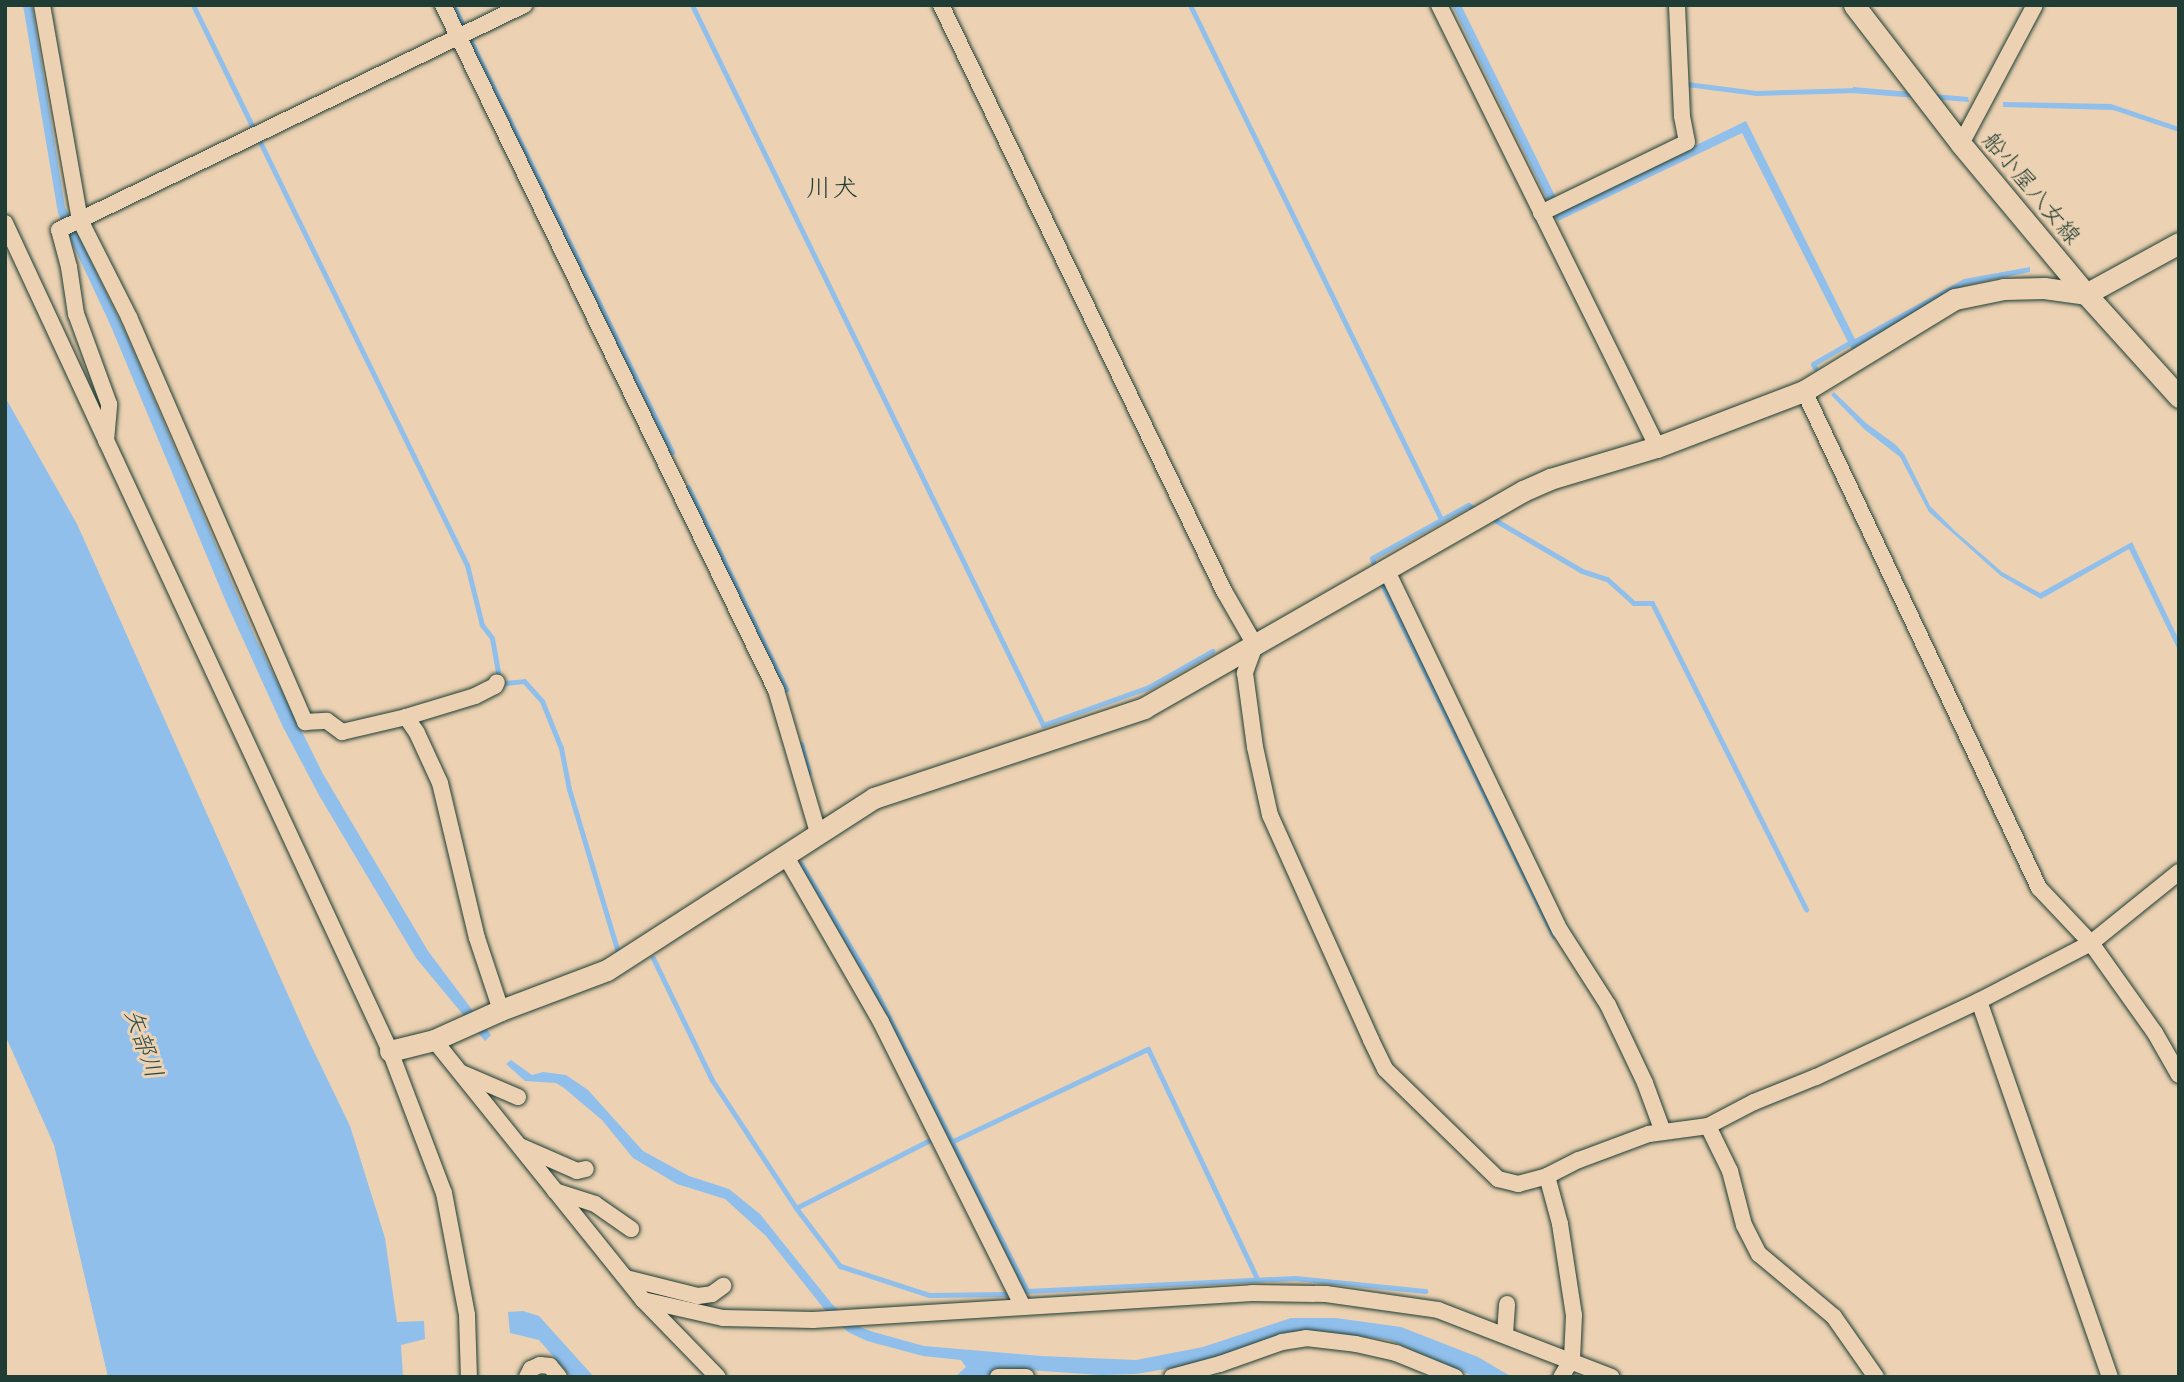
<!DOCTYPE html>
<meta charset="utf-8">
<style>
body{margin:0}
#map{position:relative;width:2184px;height:1382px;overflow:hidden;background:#ecd2b3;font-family:"Patrick Hand","Klee One",sans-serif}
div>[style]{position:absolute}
.water>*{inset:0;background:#90bfeb}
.stream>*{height:5px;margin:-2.5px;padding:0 2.5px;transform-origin:2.5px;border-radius:2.5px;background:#90bfeb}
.roads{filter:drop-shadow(0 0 2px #1f3d34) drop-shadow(0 0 2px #1f3d34)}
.street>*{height:16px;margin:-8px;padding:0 8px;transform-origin:8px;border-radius:8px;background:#ecd2b3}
.secondary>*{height:21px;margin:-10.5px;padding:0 10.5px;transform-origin:10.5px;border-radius:10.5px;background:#ecd2b3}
span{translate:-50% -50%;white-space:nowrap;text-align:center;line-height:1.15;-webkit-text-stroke:6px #ecd2b3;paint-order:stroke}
.street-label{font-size:23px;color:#1f3d34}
.water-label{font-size:24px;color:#2a4a46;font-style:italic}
.quarter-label{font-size:26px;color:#1f3d34}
.frame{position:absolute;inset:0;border:7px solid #1f3d34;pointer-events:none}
</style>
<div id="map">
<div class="water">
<i style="clip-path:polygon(23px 5px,32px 5px,65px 207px,127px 336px,255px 637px,323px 774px,428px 951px,491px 1035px,485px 1041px,416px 958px,320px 797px,283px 727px,226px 602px,110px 324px,58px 213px)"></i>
<i style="clip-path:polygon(1452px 5px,1461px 5px,1562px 210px,1746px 121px,1855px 339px,1964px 279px,2030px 267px,2030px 272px,1967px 285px,1943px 295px,1852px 350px,1742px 133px,1558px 221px)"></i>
<i style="clip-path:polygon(1853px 87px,1968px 97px,1969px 102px,1852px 93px)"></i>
<i style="clip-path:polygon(2003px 102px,2111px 104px,2179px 127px,2179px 132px,2113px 110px,2003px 107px)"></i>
<i style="clip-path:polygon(1834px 392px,1866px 423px,1896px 445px,1904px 454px,1930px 506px,1955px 531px,2002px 572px,2040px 593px,2132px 542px,2179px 640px,2179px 652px,2129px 549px,2041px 599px,2001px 576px,1929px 512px,1900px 457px,1864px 429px,1831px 395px)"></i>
<i style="clip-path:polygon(5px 397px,77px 524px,306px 1035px,350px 1126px,385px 1238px,397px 1322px,424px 1321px,425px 1339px,401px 1345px,403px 1377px,108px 1377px,54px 1145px,5px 1035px)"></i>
<i style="clip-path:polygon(511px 1060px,532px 1075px,543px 1072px,566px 1075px,588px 1090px,643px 1151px,689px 1176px,729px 1189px,760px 1214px,832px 1304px,853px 1324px,870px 1331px,924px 1346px,1041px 1356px,1136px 1360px,1203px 1347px,1291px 1318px,1336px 1318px,1401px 1327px,1478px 1357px,1512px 1377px,1475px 1377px,1389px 1340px,1318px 1331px,1301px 1331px,1196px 1364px,1136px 1374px,1101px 1375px,999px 1368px,986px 1377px,955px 1377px,966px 1367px,961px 1360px,923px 1356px,867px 1341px,848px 1332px,825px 1310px,766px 1236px,725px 1199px,677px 1184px,633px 1158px,602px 1120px,564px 1088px,556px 1083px,525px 1081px,506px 1064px)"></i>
<i style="clip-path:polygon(523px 1311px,539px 1316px,594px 1377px,571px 1377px,539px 1340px,510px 1333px,508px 1312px)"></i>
</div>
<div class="stream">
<i style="left:193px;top:5px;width:623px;rotate:63.93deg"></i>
<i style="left:467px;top:565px;width:62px;rotate:76deg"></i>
<i style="left:482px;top:625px;width:16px;rotate:52deg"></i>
<i style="left:492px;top:638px;width:35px;rotate:80deg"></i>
<i style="left:453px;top:5px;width:498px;rotate:63.9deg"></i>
<i style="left:692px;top:5px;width:801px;rotate:64.01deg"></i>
<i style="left:1043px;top:725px;width:113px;rotate:-19.7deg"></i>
<i style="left:1149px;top:687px;width:73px;rotate:-29.7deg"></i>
<i style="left:1190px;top:5px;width:572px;rotate:63.97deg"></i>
<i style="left:1687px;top:84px;width:70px;rotate:7.4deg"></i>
<i style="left:1756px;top:93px;width:103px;rotate:-1.7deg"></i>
<i style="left:1815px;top:368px;width:4px;rotate:-117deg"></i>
<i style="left:1813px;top:364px;width:44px;rotate:-30.1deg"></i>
<i style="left:688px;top:487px;width:225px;rotate:64.1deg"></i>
<i style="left:1488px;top:516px;width:109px;rotate:30.3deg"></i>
<i style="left:1582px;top:571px;width:26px;rotate:18deg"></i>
<i style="left:1607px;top:579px;width:36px;rotate:42deg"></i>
<i style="left:1634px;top:603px;width:18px"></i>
<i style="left:1652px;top:603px;width:343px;rotate:63.3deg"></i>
<i style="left:1375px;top:568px;width:10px;rotate:-107deg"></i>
<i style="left:1372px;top:558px;width:110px;rotate:-28.9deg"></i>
<i style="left:1468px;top:505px;width:10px;rotate:29deg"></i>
<i style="left:1380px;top:580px;width:396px;rotate:64deg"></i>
<i style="left:506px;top:683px;width:18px;rotate:-6deg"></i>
<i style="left:524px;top:681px;width:27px;rotate:48deg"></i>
<i style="left:542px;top:701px;width:51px;rotate:68deg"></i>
<i style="left:561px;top:748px;width:42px;rotate:79deg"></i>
<i style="left:569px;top:789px;width:167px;rotate:73.3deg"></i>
<i style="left:801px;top:744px;width:30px;rotate:75deg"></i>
<i style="left:801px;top:864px;width:137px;rotate:59.3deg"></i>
<i style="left:871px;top:982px;width:346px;rotate:63.2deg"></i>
<i style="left:1027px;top:1291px;width:268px;rotate:-2.8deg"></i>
<i style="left:1295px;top:1278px;width:131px;rotate:5.7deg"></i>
<i style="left:653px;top:958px;width:136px;rotate:64.2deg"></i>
<i style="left:712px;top:1080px;width:153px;rotate:56.7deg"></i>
<i style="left:796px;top:1208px;width:73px;rotate:52.8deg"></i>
<i style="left:840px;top:1266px;width:94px;rotate:18deg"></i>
<i style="left:929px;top:1295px;width:76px;rotate:-0.8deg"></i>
<i style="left:951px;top:1142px;width:218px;rotate:-25.3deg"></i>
<i style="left:1148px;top:1049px;width:255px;rotate:64.6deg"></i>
<i style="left:796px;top:1208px;width:148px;rotate:-26.9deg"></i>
</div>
<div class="roads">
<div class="street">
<i style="left:42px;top:5px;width:218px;rotate:80deg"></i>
<i style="left:80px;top:220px;width:109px;rotate:63.2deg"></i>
<i style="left:129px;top:317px;width:442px;rotate:66.5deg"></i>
<i style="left:305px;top:722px;width:22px;rotate:-3deg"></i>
<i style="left:327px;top:721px;width:19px;rotate:36deg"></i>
<i style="left:342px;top:732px;width:66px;rotate:-13.2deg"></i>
<i style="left:406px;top:717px;width:19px;rotate:55deg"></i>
<i style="left:417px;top:733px;width:55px;rotate:65.3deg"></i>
<i style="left:440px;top:783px;width:159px;rotate:76.6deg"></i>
<i style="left:477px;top:938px;width:76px;rotate:71.6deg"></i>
<i style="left:443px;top:5px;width:762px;rotate:64.07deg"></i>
<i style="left:776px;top:690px;width:149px;rotate:73.6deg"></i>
<i style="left:941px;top:5px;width:651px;rotate:64.22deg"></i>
<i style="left:1224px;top:591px;width:62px;rotate:60.1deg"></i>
<i style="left:1255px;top:645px;width:30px;rotate:110deg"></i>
<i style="left:1245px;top:673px;width:75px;rotate:82.3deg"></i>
<i style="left:1255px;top:747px;width:70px;rotate:77.6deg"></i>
<i style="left:1270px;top:815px;width:247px;rotate:65.8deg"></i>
<i style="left:1371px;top:1040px;width:32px;rotate:64deg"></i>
<i style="left:1385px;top:1069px;width:158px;rotate:44.2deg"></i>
<i style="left:1498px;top:1179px;width:21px;rotate:14deg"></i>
<i style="left:1518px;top:1184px;width:30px;rotate:-15deg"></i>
<i style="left:1547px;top:1176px;width:36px;rotate:-27deg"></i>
<i style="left:1579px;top:1160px;width:75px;rotate:-20.4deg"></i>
<i style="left:1649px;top:1134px;width:60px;rotate:-7.7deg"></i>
<i style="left:1708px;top:1126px;width:52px;rotate:-27.6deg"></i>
<i style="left:1754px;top:1102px;width:67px;rotate:-22deg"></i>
<i style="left:1816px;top:1077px;width:180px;rotate:-25deg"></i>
<i style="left:1979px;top:1001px;width:126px;rotate:-27.4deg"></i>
<i style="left:2091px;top:943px;width:113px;rotate:-38.9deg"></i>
<i style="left:1439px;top:5px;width:493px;rotate:63.7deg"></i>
<i style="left:1961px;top:144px;width:157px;rotate:-62deg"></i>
<i style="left:1541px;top:213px;width:162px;rotate:-25.9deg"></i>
<i style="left:1687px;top:142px;width:26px;rotate:-101deg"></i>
<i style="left:1682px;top:116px;width:111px;rotate:-92.6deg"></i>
<i style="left:5px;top:223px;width:913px;rotate:65.06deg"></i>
<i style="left:390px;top:1051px;width:152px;rotate:69.2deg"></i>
<i style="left:444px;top:1193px;width:124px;rotate:79.3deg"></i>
<i style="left:467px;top:1315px;width:62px;rotate:88.2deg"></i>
<i style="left:1804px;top:391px;width:550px;rotate:64.69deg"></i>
<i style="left:2039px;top:888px;width:76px;rotate:46.6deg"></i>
<i style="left:2091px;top:943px;width:110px;rotate:54.6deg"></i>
<i style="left:2155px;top:1033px;width:48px;rotate:60.3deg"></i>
<i style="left:106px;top:441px;width:37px;rotate:-85deg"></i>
<i style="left:109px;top:404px;width:96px;rotate:-110.1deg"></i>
<i style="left:76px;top:314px;width:48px;rotate:-98.5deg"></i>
<i style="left:69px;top:267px;width:38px;rotate:-105deg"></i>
<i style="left:59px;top:230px;width:517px;rotate:-25.82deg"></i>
<i style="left:1386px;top:569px;width:401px;rotate:64.3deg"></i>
<i style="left:1560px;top:930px;width:89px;rotate:57.4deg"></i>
<i style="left:1608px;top:1005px;width:86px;rotate:64.6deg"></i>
<i style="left:1645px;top:1083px;width:52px;rotate:69.8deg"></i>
<i style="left:406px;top:717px;width:72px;rotate:-16.9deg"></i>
<i style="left:475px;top:696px;width:22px;rotate:-27deg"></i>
<i style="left:495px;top:686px;width:4px;rotate:-63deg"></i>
<i style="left:785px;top:855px;width:193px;rotate:60.1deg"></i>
<i style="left:881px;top:1022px;width:318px;rotate:63.5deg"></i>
<i style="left:1979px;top:1001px;width:398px;rotate:70.8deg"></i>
<i style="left:434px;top:1040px;width:334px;rotate:51.2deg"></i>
<i style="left:643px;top:1300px;width:107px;rotate:45.8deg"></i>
<i style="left:462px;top:1073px;width:61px;rotate:23.2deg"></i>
<i style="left:1708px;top:1126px;width:50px;rotate:63.9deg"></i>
<i style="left:1730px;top:1171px;width:56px;rotate:75.5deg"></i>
<i style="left:1744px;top:1225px;width:33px;rotate:63deg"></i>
<i style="left:1759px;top:1254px;width:98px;rotate:40deg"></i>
<i style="left:1834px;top:1317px;width:73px;rotate:55deg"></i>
<i style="left:520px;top:1146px;width:62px;rotate:23.7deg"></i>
<i style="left:577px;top:1171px;width:9px;rotate:-13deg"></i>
<i style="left:1547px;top:1176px;width:50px;rotate:74.8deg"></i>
<i style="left:1560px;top:1224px;width:92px;rotate:81.3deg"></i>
<i style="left:1574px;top:1315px;width:44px;rotate:92.6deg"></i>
<i style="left:1572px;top:1359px;width:21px;rotate:121deg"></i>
<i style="left:555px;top:1191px;width:42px;rotate:18deg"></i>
<i style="left:595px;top:1204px;width:44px;rotate:34.8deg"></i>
<i style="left:626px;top:1278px;width:74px;rotate:14deg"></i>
<i style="left:698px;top:1296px;width:14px;rotate:-8deg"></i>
<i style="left:712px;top:1294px;width:14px;rotate:-36deg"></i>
<i style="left:643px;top:1300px;width:82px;rotate:12.7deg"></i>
<i style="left:723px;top:1318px;width:90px;rotate:1.3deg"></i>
<i style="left:813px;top:1320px;width:440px;rotate:-3.5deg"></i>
<i style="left:1252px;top:1293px;width:74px;rotate:0.8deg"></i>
<i style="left:1326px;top:1294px;width:113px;rotate:8.1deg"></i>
<i style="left:1438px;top:1310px;width:186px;rotate:21.1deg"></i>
<i style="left:1505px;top:1334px;width:30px;rotate:-86deg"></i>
<i style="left:527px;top:1377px;width:9px;rotate:-63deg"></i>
<i style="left:531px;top:1369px;width:10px;rotate:-24deg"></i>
<i style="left:540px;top:1365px;width:10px;rotate:6deg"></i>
<i style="left:550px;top:1366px;width:14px;rotate:51deg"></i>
<i style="left:998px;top:1377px;width:28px"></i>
<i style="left:1172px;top:1377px;width:50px;rotate:-15.2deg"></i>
<i style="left:1220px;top:1364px;width:66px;rotate:-19.5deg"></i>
<i style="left:1282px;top:1342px;width:24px;rotate:-9deg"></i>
<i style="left:1306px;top:1338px;width:50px;rotate:6.8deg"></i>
<i style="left:1356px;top:1344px;width:41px;rotate:12.7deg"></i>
<i style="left:1396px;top:1353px;width:64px;rotate:22.1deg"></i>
</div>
<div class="secondary">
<i style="left:1854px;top:5px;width:175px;rotate:52.4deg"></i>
<i style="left:1961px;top:144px;width:195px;rotate:50.2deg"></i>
<i style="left:2086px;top:294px;width:139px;rotate:47.9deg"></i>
<i style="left:390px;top:1051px;width:45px;rotate:-14deg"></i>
<i style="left:434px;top:1040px;width:73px;rotate:-24.1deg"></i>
<i style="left:501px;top:1010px;width:113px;rotate:-20.7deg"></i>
<i style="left:607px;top:970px;width:318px;rotate:-32.8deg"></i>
<i style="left:874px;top:798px;width:285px;rotate:-18.4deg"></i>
<i style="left:1144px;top:708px;width:437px;rotate:-29.8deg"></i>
<i style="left:1523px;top:491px;width:30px;rotate:-24deg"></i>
<i style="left:1550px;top:479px;width:112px;rotate:-16.7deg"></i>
<i style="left:1657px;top:447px;width:157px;rotate:-20.9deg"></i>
<i style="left:1804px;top:391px;width:177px;rotate:-31.4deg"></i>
<i style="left:1955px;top:299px;width:50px;rotate:-11.5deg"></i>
<i style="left:2004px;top:289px;width:40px;rotate:-1.4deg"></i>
<i style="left:2044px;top:288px;width:42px;rotate:8.1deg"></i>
<i style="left:2086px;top:294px;width:106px;rotate:-28.7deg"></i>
</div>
</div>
<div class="street-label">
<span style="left:2032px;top:188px;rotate:50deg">船小屋八女線</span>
</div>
<div class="water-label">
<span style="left:144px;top:1043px;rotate:71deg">矢部川</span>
</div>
<div class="quarter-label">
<span style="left:832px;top:187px">川犬</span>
</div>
<div class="frame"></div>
</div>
